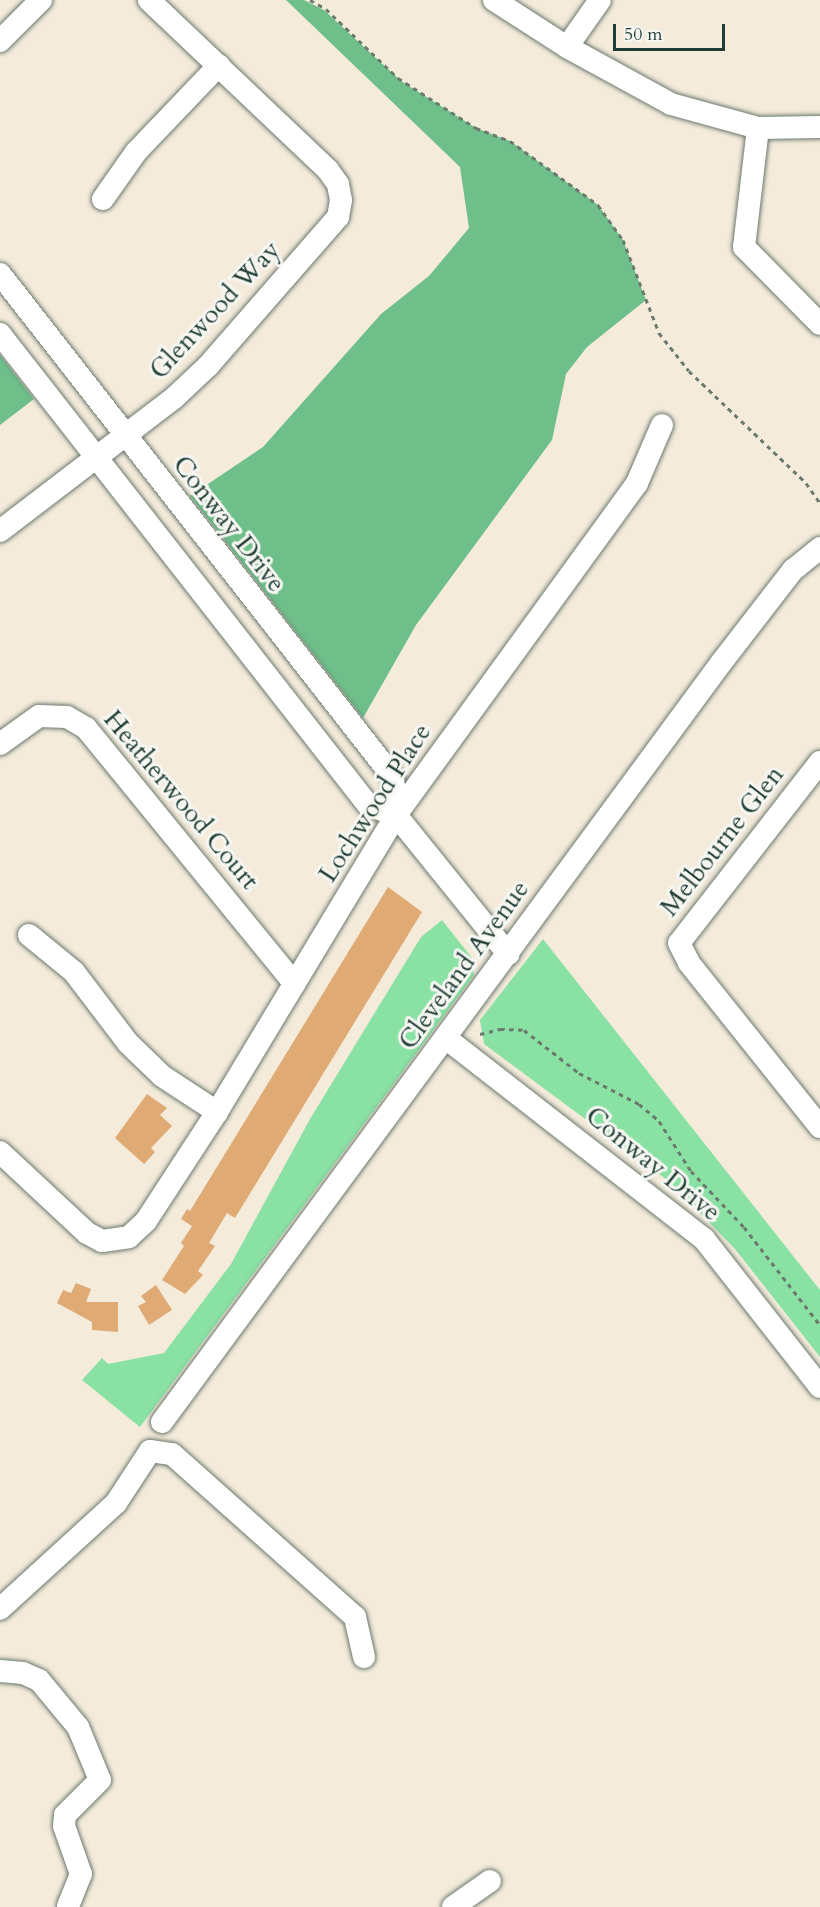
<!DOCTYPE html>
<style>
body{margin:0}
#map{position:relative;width:820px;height:1907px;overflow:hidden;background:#f4ebdb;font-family:Cardo,serif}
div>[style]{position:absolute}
.green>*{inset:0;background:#8ae1a4}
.forest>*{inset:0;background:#6fbf8a}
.building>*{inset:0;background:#dfaa74}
.path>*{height:3px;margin-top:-1.5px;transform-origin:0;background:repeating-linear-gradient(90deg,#6a7a6e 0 4.5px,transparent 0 9px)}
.roads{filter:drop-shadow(0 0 2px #6a7a6e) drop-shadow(0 0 2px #6a7a6e)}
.minor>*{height:22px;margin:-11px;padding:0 11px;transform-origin:11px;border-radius:11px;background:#fff}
span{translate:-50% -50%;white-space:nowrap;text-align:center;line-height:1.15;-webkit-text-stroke:6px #f6f6f2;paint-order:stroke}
.street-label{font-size:26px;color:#1f3d34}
.scale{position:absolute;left:613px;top:24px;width:112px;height:27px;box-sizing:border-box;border:3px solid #1f3d34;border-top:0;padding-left:8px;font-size:18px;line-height:21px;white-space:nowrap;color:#1f3d34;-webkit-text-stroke:4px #f6f6f2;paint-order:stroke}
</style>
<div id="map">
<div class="green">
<i style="clip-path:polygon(442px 920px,472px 958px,474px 975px,140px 1427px,82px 1380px,102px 1358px,108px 1364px,164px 1353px,231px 1264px,310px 1119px,421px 937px)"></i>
<i style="clip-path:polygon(543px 939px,820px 1290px,820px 1357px,735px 1249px,670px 1182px,484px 1044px,480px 1020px)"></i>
</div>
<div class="forest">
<i style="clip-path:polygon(286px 0,304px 0,324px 10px,401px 81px,476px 128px,510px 141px,598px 205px,623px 240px,646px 300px,587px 347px,566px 374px,552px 440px,416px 625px,363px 718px,190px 496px,263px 447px,381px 314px,429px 276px,469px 228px,460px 167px)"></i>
<i style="clip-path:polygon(0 355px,34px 399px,0 425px)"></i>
</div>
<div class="building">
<i style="clip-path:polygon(388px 887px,422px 912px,235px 1218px,227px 1213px,209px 1243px,215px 1246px,198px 1271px,203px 1275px,185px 1294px,162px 1280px,184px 1246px,181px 1243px,192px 1226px,181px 1219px,187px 1209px,190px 1211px)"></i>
<i style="clip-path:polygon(147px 1094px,167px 1108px,160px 1115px,172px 1126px,151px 1148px,155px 1152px,144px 1164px,115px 1138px)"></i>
<i style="clip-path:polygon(76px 1283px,91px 1289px,86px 1302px,118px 1302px,118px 1332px,92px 1330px,92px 1322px,57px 1303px,63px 1290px,71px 1293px)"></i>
<i style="clip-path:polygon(156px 1285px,172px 1310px,149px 1325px,138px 1306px,146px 1302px,141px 1296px)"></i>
</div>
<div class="path">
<i style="left:310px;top:0;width:18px;rotate:29deg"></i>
<i style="left:326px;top:9px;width:100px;rotate:43.8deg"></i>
<i style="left:398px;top:78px;width:93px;rotate:32.7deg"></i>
<i style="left:476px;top:128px;width:36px;rotate:21deg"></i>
<i style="left:510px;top:141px;width:109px;rotate:36deg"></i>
<i style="left:598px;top:205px;width:43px;rotate:54.5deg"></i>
<i style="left:623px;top:240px;width:100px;rotate:68.8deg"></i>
<i style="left:659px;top:333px;width:48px;rotate:51.7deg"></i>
<i style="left:689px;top:371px;width:162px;rotate:43.7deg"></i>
<i style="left:806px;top:483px;width:24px;rotate:55deg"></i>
<i style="left:480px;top:1034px;width:21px;rotate:-14deg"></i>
<i style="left:500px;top:1029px;width:24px;rotate:2deg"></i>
<i style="left:524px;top:1030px;width:70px;rotate:38deg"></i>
<i style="left:579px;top:1073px;width:68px;rotate:27.3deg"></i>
<i style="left:639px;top:1104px;width:26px;rotate:40deg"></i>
<i style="left:659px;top:1121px;width:59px;rotate:57.4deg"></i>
<i style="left:691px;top:1171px;width:77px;rotate:46.6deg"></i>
<i style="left:744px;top:1227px;width:124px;rotate:52.2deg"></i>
</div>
<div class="roads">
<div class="minor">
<i style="left:494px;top:0;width:87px;rotate:32.8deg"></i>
<i style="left:567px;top:47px;width:119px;rotate:28.7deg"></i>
<i style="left:671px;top:104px;width:90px;rotate:15.4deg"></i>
<i style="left:758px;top:128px;width:62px;rotate:-0.9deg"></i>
<i style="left:0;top:41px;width:58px;rotate:-45deg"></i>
<i style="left:567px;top:47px;width:57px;rotate:-54.9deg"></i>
<i style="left:758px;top:128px;width:120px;rotate:96.7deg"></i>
<i style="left:744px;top:247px;width:108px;rotate:45.4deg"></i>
<i style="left:103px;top:199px;width:57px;rotate:-54.9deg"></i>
<i style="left:136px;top:152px;width:120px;rotate:-46.3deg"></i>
<i style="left:0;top:274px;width:638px;rotate:52deg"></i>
<i style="left:393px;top:777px;width:38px;rotate:85deg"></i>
<i style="left:0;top:334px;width:598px;rotate:52deg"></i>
<i style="left:368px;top:805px;width:30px;rotate:20deg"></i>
<i style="left:396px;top:815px;width:179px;rotate:51.1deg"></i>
<i style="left:0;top:531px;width:219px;rotate:-37.4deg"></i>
<i style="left:174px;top:398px;width:47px;rotate:-43.3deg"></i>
<i style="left:208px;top:366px;width:198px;rotate:-48.9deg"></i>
<i style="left:338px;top:217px;width:17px;rotate:-80deg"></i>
<i style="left:341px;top:200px;width:16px;rotate:-101deg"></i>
<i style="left:338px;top:184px;width:17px;rotate:-126deg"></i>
<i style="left:328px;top:170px;width:247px;rotate:-136.5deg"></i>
<i style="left:0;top:744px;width:48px;rotate:-35.7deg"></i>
<i style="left:39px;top:716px;width:28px;rotate:2deg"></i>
<i style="left:67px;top:717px;width:22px;rotate:30deg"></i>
<i style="left:86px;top:728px;width:330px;rotate:50.8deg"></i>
<i style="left:820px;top:762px;width:229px;rotate:127.9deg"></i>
<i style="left:679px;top:943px;width:22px;rotate:63deg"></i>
<i style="left:689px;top:963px;width:210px;rotate:51.4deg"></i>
<i style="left:29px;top:935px;width:58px;rotate:39.4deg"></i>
<i style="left:74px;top:972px;width:89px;rotate:52.7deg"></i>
<i style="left:128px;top:1043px;width:47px;rotate:44.1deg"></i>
<i style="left:162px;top:1076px;width:66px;rotate:33.2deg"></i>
<i style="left:447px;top:1039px;width:326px;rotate:37.9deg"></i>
<i style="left:704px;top:1239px;width:188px;rotate:51.9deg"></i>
<i style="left:0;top:1152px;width:119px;rotate:43deg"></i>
<i style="left:87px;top:1233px;width:17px;rotate:28deg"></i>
<i style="left:102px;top:1241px;width:27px;rotate:-8deg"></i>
<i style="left:129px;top:1237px;width:23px;rotate:-43deg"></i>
<i style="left:146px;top:1221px;width:130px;rotate:-56.9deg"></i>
<i style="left:217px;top:1112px;width:347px;rotate:-58.9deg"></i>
<i style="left:396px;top:815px;width:410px;rotate:-54deg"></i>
<i style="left:637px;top:483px;width:63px;rotate:-66.7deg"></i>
<i style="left:162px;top:1422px;width:943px;rotate:-53.63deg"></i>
<i style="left:721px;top:663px;width:118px;rotate:-52.3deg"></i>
<i style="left:793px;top:570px;width:35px;rotate:-39deg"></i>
<i style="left:0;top:1609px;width:157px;rotate:-42.4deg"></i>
<i style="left:116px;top:1503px;width:62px;rotate:-56.8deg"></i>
<i style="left:150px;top:1451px;width:22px;rotate:8deg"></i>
<i style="left:172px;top:1454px;width:245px;rotate:41.7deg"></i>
<i style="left:355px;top:1617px;width:41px;rotate:77.3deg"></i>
<i style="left:0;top:1671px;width:23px;rotate:5deg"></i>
<i style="left:23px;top:1673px;width:17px;rotate:24deg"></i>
<i style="left:39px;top:1680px;width:61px;rotate:50.3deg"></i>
<i style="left:78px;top:1727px;width:57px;rotate:67.5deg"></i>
<i style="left:100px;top:1780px;width:49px;rotate:135deg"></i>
<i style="left:65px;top:1815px;width:11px;rotate:95deg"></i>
<i style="left:64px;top:1826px;width:51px;rotate:70.5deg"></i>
<i style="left:81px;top:1874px;width:35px;rotate:112deg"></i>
<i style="left:453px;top:1907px;width:45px;rotate:-35.1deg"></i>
</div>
</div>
<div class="street-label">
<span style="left:215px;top:310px;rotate:-47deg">Glenwood Way</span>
<span style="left:229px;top:524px;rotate:52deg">Conway Drive</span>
<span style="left:181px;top:800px;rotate:50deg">Heatherwood Court</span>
<span style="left:375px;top:803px;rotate:-57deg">Lochwood Place</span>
<span style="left:722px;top:841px;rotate:-52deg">Melbourne Glen</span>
<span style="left:464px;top:965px;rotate:-54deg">Cleveland Avenue</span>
<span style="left:653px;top:1164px;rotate:39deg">Conway Drive</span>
</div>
<div class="scale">50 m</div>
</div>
